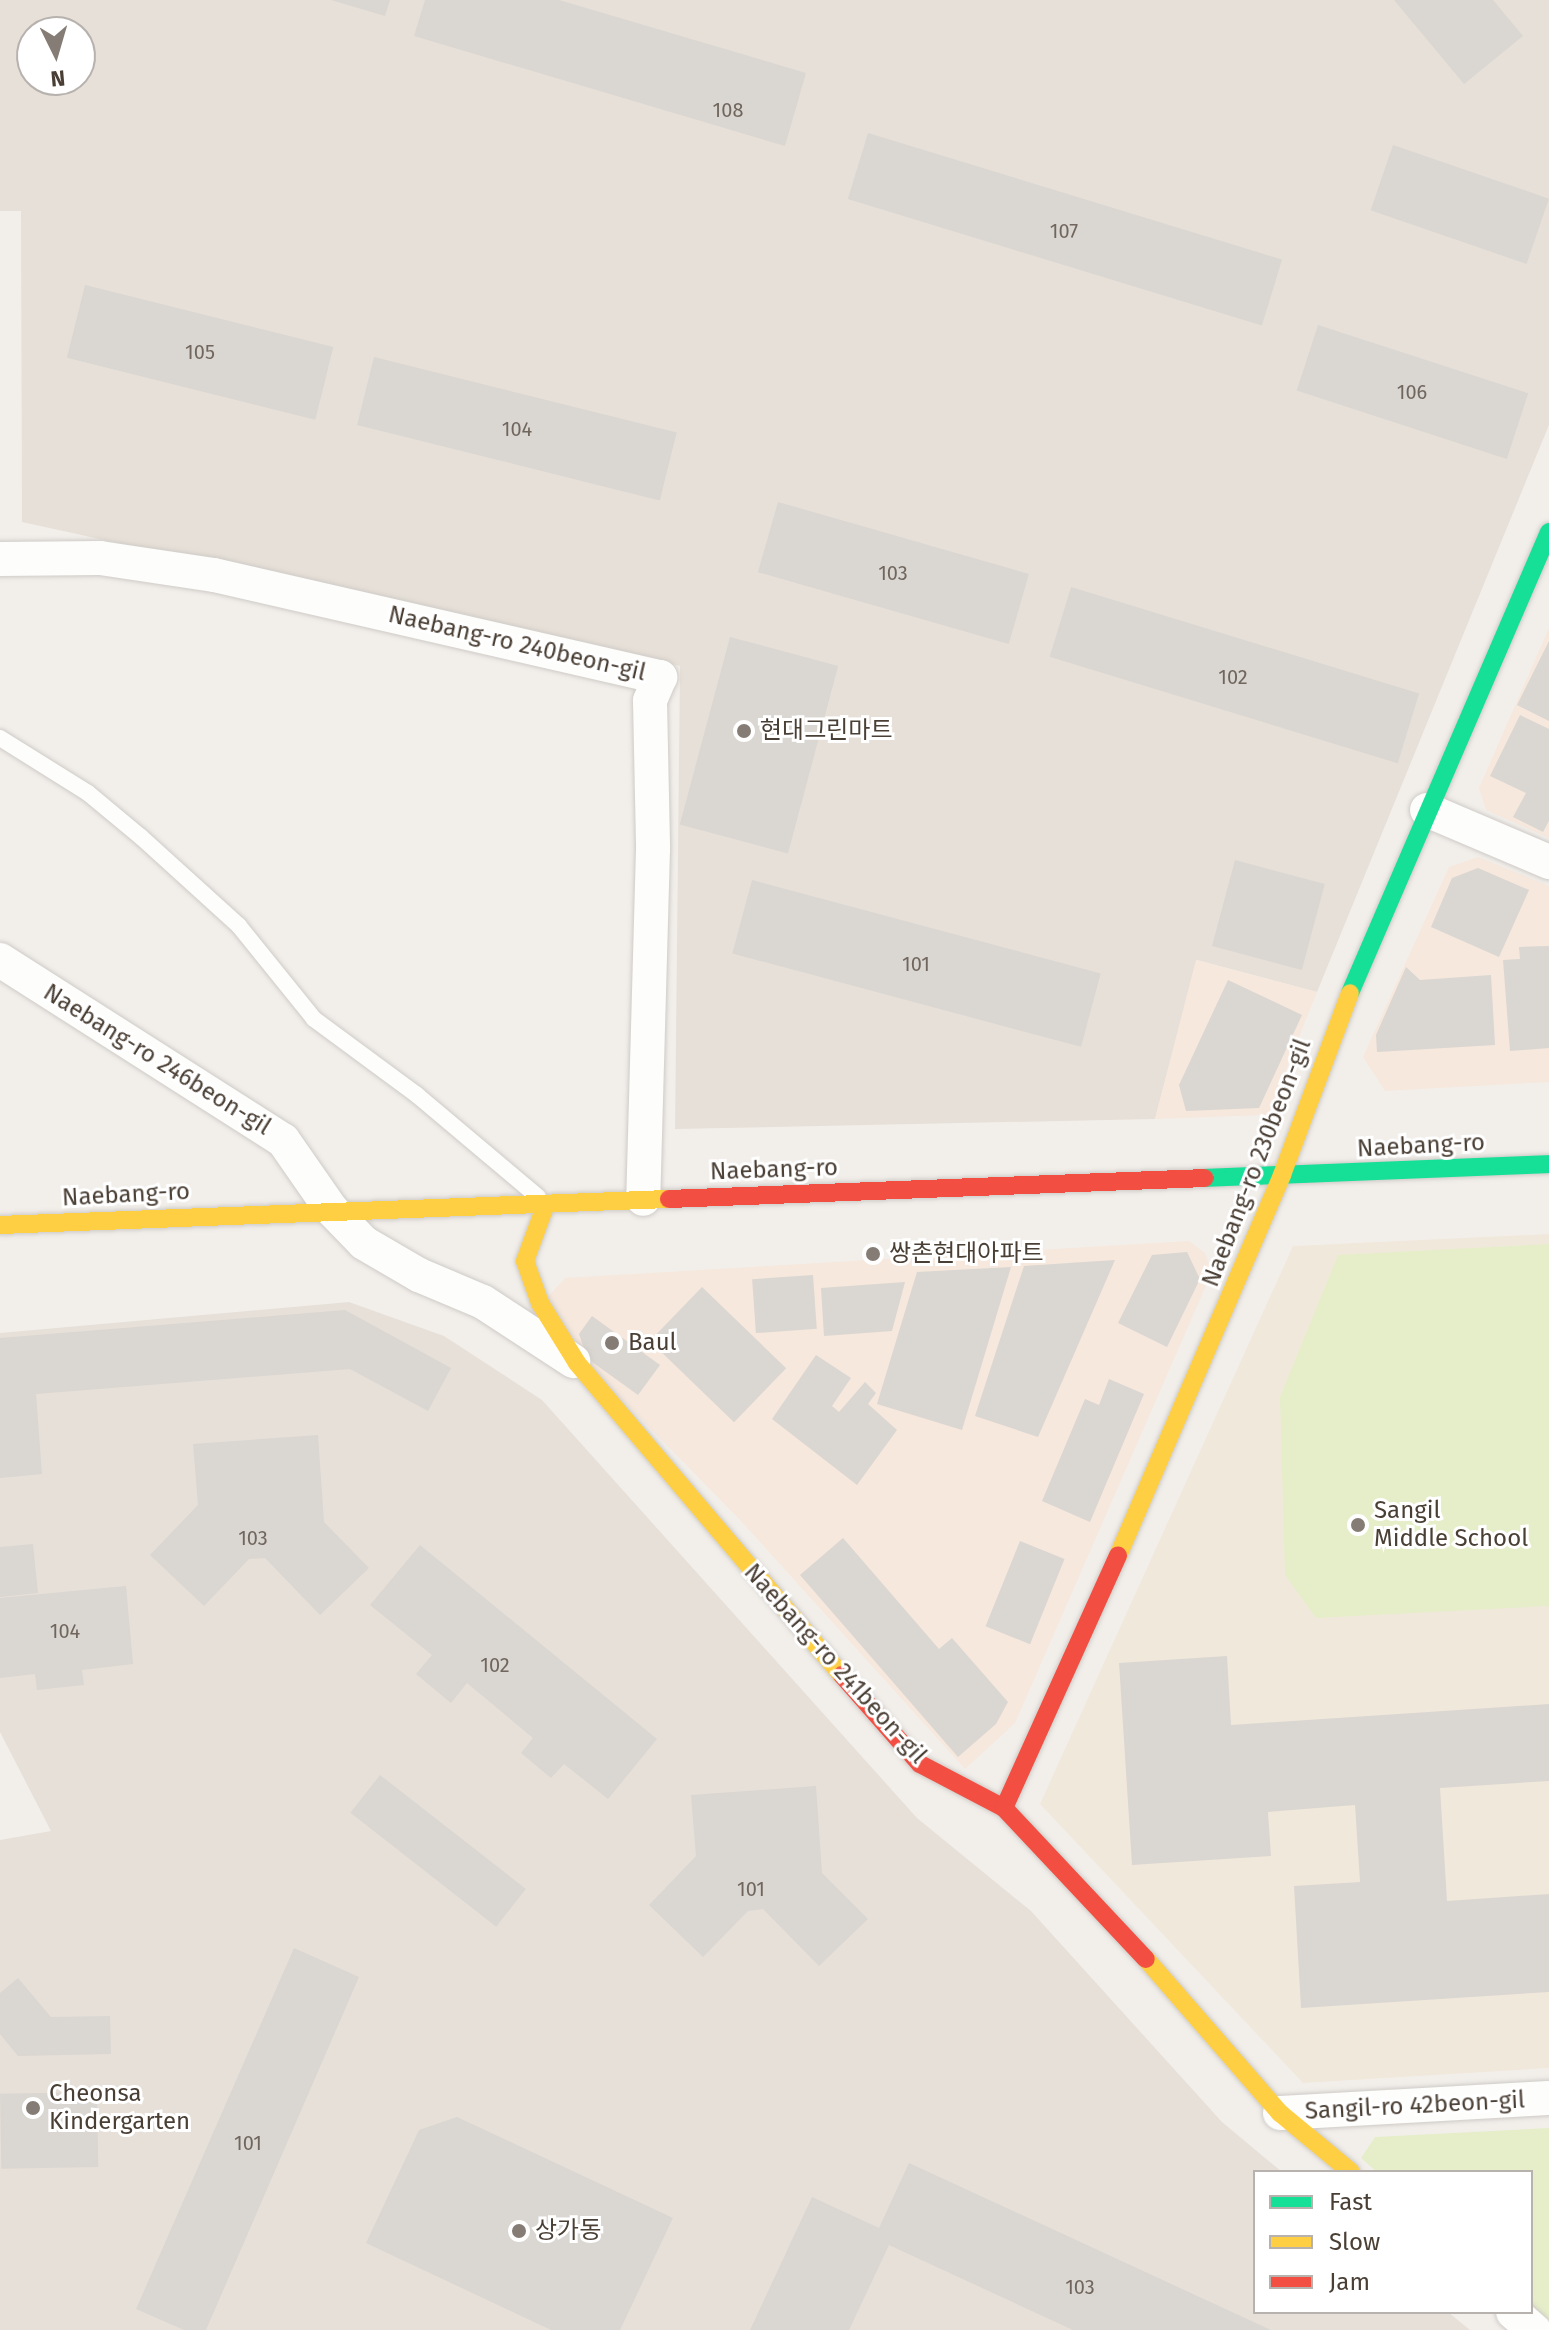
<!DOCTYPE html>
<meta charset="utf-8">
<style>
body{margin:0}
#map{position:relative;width:1549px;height:2330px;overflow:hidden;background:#f2efeb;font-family:"Fira Sans","Noto Sans KR",sans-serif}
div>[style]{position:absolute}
.residential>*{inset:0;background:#e7e0d8}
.commercial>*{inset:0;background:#f6e8dd}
.education>*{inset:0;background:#f1e8dc}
.green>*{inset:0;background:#e5eec9}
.building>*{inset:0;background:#dad6d1;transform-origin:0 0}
.roads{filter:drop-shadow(0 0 2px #cfcbc7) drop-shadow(0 0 2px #cfcbc7)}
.lane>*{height:16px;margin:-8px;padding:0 8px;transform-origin:8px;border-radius:8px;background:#fdfdfc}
.street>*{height:34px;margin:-17px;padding:0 17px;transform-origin:17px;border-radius:17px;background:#fdfdfc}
.fast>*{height:18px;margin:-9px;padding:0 9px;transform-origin:9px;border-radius:9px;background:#16e098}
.slow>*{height:18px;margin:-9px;padding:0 9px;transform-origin:9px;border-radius:9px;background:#ffcf43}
.jam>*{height:18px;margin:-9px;padding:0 9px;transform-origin:9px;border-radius:9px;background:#f24e42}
.dots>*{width:22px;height:22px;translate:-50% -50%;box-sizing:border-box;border:4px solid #fff;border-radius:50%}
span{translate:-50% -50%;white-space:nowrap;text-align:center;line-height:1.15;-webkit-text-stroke:6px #fff;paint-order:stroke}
.number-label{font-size:20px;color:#70665e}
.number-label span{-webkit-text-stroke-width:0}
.street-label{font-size:24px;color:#4a3f35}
.poi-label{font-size:24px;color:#4a3f35}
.left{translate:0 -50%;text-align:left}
.legend{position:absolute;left:1253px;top:2170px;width:280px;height:144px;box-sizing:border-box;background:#fff;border:2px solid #b7b2ae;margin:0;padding:10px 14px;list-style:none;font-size:24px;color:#4a3f35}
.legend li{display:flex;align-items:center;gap:16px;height:40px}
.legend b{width:40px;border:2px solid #b7b2ae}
.north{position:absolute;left:16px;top:16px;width:80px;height:80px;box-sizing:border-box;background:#fff;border:2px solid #b7b2ae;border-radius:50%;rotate:175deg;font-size:22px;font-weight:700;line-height:32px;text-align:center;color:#4a3f35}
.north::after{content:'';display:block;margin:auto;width:28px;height:36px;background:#857d75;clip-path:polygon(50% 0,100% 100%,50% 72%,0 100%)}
</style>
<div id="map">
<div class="residential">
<i style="clip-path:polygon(evenodd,0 0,1549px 0,1549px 425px,1317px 992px,1197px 960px,1155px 1119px,675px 1129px,680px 666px,22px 522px,21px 211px,0 211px,0 0,32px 32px,80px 32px,80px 80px,32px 80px,32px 32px)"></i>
<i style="clip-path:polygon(349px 1302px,444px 1336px,542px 1400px,917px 1818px,1031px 1911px,1222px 2122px,1282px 2172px,1255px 2172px,1255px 2312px,1448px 2312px,1470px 2330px,0 2330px,0 1840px,51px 1831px,0 1732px,0 1333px)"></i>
</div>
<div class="commercial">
<i style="clip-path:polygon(1549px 628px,1549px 838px,1486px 810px,1479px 788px)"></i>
<i style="clip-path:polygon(1478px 857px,1549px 886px,1549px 1082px,1385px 1091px,1363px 1057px,1449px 867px)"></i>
<i style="clip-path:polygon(1196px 960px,1317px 992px,1268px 1115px,1155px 1119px)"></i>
<i style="clip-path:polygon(1189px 1241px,1205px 1253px,1212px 1272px,1015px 1723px,965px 1769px,741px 1521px,588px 1365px,547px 1298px,565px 1278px)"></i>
</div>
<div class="education">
<i style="clip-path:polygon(1549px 1234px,1549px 2068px,1303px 2083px,1040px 1804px,1293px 1246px)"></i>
</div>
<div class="green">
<i style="clip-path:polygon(1549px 1244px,1549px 1606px,1316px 1618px,1285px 1575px,1280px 1397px,1338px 1255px)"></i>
<i style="clip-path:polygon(1549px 2128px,1549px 2321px,1531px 2306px,1531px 2172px,1377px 2172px,1361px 2158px,1375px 2137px)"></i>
</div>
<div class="building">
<i style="clip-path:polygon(331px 0,390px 0,385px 16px)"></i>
<i style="clip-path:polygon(425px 0,559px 0,806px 73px,785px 146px,414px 36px)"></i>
<i style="clip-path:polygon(1394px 0,1493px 0,1523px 36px,1464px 84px)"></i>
<i style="left:868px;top:133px;width:433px;height:69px;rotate:17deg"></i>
<i style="left:1393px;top:145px;width:165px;height:69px;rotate:19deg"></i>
<i style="left:85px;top:285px;width:256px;height:75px;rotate:14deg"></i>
<i style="left:1318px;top:325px;width:221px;height:69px;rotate:18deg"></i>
<i style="left:374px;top:357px;width:312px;height:70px;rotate:14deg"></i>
<i style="left:778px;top:502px;width:261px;height:73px;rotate:16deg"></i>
<i style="left:1071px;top:587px;width:364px;height:73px;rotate:17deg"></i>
<i style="left:730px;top:637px;width:112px;height:194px;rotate:15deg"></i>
<i style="clip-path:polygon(1549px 641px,1549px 721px,1517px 705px)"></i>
<i style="clip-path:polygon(1520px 715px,1549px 729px,1549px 821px,1543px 832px,1513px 817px,1526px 793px,1490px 776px)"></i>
<i style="left:1235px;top:860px;width:93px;height:89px;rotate:15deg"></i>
<i style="clip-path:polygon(1478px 868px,1529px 890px,1499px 957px,1431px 927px,1452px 878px)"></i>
<i style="left:752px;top:880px;width:361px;height:76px;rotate:15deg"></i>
<i style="clip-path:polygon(1549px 946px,1549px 1048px,1510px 1051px,1503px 960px,1520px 959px,1519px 947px)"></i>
<i style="clip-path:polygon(1406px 967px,1420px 980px,1491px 975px,1495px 1045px,1377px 1052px,1376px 1035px)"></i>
<i style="clip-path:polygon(1228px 980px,1302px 1015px,1259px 1108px,1186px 1111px,1179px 1085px)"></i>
<i style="clip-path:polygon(1187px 1252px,1200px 1279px,1167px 1347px,1118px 1323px,1152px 1255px)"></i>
<i style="clip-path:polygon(1115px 1260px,1038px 1437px,975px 1416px,1024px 1266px)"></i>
<i style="clip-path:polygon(1011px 1267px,962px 1430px,877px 1404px,917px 1272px)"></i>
<i style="left:813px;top:1275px;width:54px;height:61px;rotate:86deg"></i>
<i style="clip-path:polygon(905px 1282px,892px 1331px,824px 1336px,821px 1288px)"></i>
<i style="left:702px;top:1287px;width:117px;height:75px;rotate:44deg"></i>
<i style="clip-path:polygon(345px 1310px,451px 1368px,428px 1411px,350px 1369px,36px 1394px,42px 1474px,0 1478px,0 1338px)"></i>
<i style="clip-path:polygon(592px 1316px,660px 1365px,638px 1395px,588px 1359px,579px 1334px)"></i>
<i style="clip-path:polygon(816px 1355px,851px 1378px,832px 1406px,839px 1412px,865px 1382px,876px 1393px,868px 1404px,897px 1430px,857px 1485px,772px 1419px)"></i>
<i style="clip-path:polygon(1109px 1379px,1144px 1394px,1090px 1522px,1042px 1501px,1085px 1399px,1099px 1405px)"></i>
<i style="clip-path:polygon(318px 1435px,324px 1522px,369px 1568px,320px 1615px,265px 1558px,249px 1559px,204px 1606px,150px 1555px,198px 1505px,193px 1444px)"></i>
<i style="clip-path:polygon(843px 1538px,939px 1649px,952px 1638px,1008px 1702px,996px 1724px,958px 1757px,800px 1575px)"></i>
<i style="left:1020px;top:1541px;width:48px;height:92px;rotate:22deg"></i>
<i style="clip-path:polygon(33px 1544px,38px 1593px,0 1597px,0 1547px)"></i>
<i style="clip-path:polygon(420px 1545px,657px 1739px,608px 1799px,564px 1764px,551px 1778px,521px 1753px,533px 1738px,467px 1683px,451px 1703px,416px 1674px,432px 1655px,370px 1605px)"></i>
<i style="clip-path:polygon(126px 1586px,133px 1664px,82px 1670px,84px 1685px,37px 1690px,35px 1674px,0 1678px,0 1598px)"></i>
<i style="clip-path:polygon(1227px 1656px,1231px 1725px,1549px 1704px,1549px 1781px,1440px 1788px,1447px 1901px,1549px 1894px,1549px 1992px,1301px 2008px,1294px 1886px,1360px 1882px,1355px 1805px,1268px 1812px,1271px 1856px,1132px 1865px,1119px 1663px)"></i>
<i style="left:380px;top:1775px;width:185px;height:48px;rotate:38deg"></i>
<i style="clip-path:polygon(816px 1786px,822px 1873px,868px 1919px,819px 1966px,763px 1909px,748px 1911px,703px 1957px,649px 1905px,696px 1856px,691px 1795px)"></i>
<i style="clip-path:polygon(294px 1948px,359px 1977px,206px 2330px,184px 2330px,136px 2309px)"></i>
<i style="clip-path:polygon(18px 1978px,51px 2017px,110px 2016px,111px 2054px,18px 2056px,0 2034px,0 1993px)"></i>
<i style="left:97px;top:2092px;width:75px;height:97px;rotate:89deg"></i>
<i style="clip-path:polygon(457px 2117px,673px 2218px,620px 2330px,551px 2330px,366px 2243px,419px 2130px)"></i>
<i style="clip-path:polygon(909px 2163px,1271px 2330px,1073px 2330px,889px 2245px,849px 2330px,750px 2330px,812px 2197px,879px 2228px)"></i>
</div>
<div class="roads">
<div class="lane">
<i style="left:0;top:738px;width:104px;rotate:32deg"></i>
<i style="left:88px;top:793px;width:69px;rotate:39.7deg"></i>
<i style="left:141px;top:837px;width:132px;rotate:42.2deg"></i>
<i style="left:239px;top:926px;width:119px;rotate:51.1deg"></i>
<i style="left:314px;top:1019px;width:128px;rotate:36.4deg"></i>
<i style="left:417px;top:1095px;width:158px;rotate:40.1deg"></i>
</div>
<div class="street">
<i style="left:0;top:559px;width:100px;rotate:-0.6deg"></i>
<i style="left:100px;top:558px;width:115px;rotate:8.5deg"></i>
<i style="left:214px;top:575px;width:458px;rotate:12.9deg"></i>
<i style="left:660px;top:677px;width:26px;rotate:113deg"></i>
<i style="left:650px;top:701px;width:148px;rotate:88.8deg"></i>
<i style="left:653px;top:849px;width:350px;rotate:91.6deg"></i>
<i style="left:1427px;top:810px;width:133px;rotate:23.1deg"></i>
<i style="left:0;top:960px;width:335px;rotate:32.5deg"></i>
<i style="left:283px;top:1140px;width:84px;rotate:55.2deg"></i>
<i style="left:331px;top:1209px;width:47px;rotate:45.9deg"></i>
<i style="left:364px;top:1243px;width:64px;rotate:30.2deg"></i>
<i style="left:419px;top:1275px;width:69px;rotate:22.9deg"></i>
<i style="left:483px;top:1302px;width:108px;rotate:33.2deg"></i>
<i style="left:1280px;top:2113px;width:269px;rotate:-3.2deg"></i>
<i style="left:1513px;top:2312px;width:28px;rotate:41deg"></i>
</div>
<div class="fast">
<i style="left:1350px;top:993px;width:502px;rotate:-66.65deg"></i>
<i style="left:1205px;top:1178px;width:344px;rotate:-2.3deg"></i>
</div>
<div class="slow">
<i style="left:546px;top:1204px;width:61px;rotate:110.2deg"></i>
<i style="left:525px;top:1261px;width:45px;rotate:70.3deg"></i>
<i style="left:540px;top:1303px;width:70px;rotate:58.3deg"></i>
<i style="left:577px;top:1363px;width:409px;rotate:49.7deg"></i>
<i style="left:0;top:1225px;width:670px;rotate:-2.23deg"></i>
<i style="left:1118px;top:1556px;width:415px;rotate:-66.7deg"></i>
<i style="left:1282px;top:1175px;width:194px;rotate:-69.5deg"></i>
<i style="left:1146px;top:1959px;width:204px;rotate:49deg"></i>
<i style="left:1280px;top:2113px;width:92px;rotate:39.7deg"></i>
</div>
<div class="jam">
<i style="left:669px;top:1199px;width:536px;rotate:-2.24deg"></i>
<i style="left:842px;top:1675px;width:118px;rotate:48.8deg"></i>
<i style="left:920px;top:1764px;width:95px;rotate:27.6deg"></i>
<i style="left:1004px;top:1808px;width:207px;rotate:46.8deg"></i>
<i style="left:1004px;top:1808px;width:277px;rotate:-65.7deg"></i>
</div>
</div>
<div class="dots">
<i style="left:744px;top:731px;background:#857d75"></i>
<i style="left:873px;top:1254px;background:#857d75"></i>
<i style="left:612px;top:1343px;background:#857d75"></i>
<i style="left:1358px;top:1525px;background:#857d75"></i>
<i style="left:33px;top:2108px;background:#857d75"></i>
<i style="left:519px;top:2231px;background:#857d75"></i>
</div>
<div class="number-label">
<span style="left:728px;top:110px">108</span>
<span style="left:1064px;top:231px">107</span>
<span style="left:200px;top:352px">105</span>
<span style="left:1412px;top:392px">106</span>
<span style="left:517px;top:429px">104</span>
<span style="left:893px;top:573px">103</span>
<span style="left:1233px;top:677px">102</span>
<span style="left:916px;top:964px">101</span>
<span style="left:253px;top:1538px">103</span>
<span style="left:65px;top:1631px">104</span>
<span style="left:495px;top:1665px">102</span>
<span style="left:751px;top:1889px">101</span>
<span style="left:248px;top:2143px">101</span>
<span style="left:1080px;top:2287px">103</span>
</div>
<div class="street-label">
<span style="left:517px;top:644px;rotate:13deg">Naebang-ro 240beon-gil</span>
<span style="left:157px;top:1060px;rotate:32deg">Naebang-ro 246beon-gil</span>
<span style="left:1421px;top:1146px;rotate:-3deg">Naebang-ro</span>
<span style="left:1257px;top:1163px;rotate:-69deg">Naebang-ro 230beon-gil</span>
<span style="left:774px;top:1170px;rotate:-2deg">Naebang-ro</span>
<span style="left:126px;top:1195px;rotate:-3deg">Naebang-ro</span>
<span style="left:835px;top:1664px;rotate:48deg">Naebang-ro 241beon-gil</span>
<span style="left:1415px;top:2106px;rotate:-3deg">Sangil-ro 42beon-gil</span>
</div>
<div class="poi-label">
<span class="left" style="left:760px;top:731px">현대그린마트</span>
<span class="left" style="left:889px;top:1254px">쌍촌현대아파트</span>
<span class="left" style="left:628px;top:1343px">Baul</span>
<span class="left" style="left:1374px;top:1525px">Sangil<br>Middle School</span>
<span class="left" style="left:49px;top:2108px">Cheonsa<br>Kindergarten</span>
<span class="left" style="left:535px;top:2231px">상가동</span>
</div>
<ul class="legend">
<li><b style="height:10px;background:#16e098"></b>Fast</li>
<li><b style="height:10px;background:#ffcf43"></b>Slow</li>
<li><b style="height:10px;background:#f24e42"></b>Jam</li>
</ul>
<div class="north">N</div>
</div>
